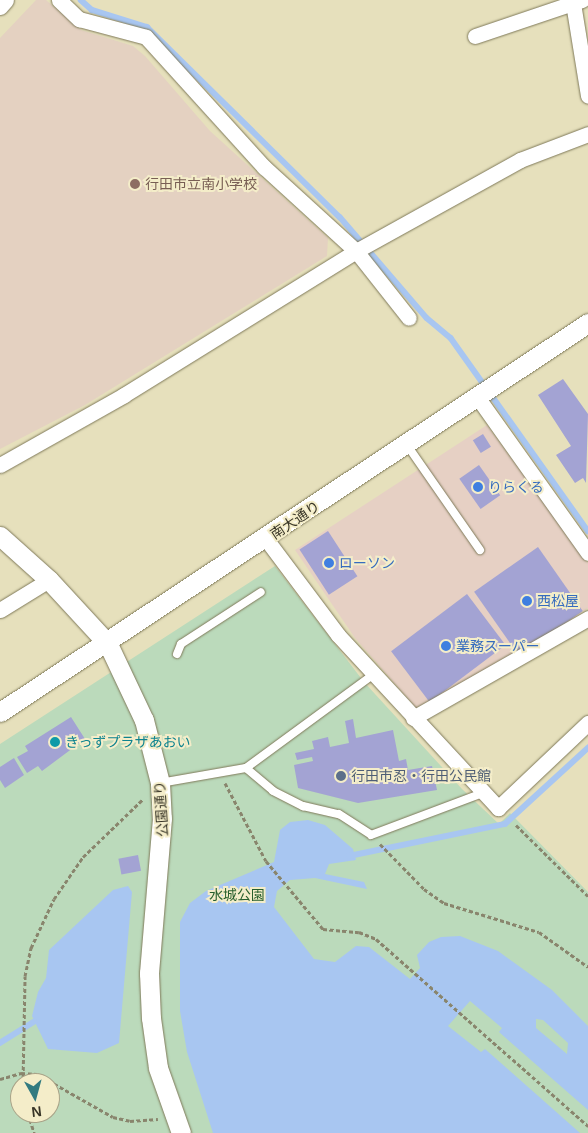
<!DOCTYPE html>
<meta charset="utf-8">
<style>
body{margin:0}
#map{position:relative;width:588px;height:1133px;overflow:hidden;background:#e6e0bc;font-family:Helvetica,"Noto Sans JP",sans-serif}
div>[style]{position:absolute}
.commercial>*{inset:0;background:#e6d0c4}
.education>*{inset:0;background:#e4d1c1}
.green>*{inset:0;background:#bbdabb}
.water>*{inset:0;background:#a8c6f1}
.stream>*{height:5.5px;margin:-2.75px;padding:0 2.75px;transform-origin:2.75px;border-radius:2.75px;background:#a8c6f1}
.building>*{inset:0;background:#a3a3d3;transform-origin:0 0}
.path>*{height:3px;margin-top:-1.5px;transform-origin:0;background:repeating-linear-gradient(90deg,#89856d 0 4px,transparent 0 6.5px)}
.roads{filter:drop-shadow(0 0 1px #7f7959) drop-shadow(0 0 1px #7f7959)}
.service>*{height:8px;margin:-4px;padding:0 4px;transform-origin:4px;border-radius:4px;background:#fff}
.minor>*{height:15px;margin:-7.5px;padding:0 7.5px;transform-origin:7.5px;border-radius:7.5px;background:#fff}
.tertiary>*{height:19px;margin:-9.5px;padding:0 9.5px;transform-origin:9.5px;border-radius:9.5px;background:#fff}
.dots>*{width:14px;height:14px;translate:-50% -50%;box-sizing:border-box;border:2px solid #f4edc9;border-radius:50%}
span{translate:-50% -50%;white-space:nowrap;text-align:center;line-height:1.15;-webkit-text-stroke:4px #f4edc9;paint-order:stroke}
.education-label{font-size:14px;color:#785e54}
.left{translate:0 -50%;text-align:left}
.shop-label{font-size:14px;color:#366cbe}
.street-label{font-size:14px;color:#383527}
.culture-label{font-size:14px;color:#0d838f}
.service-label{font-size:14px;color:#4e5e75}
.park-label{font-size:14px;color:#275f2d}
.north{position:absolute;left:10px;top:1073px;width:50px;height:50px;box-sizing:border-box;background:#f4edc9;border:1px solid #a9a388;border-radius:50%;rotate:173deg;font-size:14px;font-weight:700;line-height:20px;text-align:center;color:#383527}
.north::after{content:'';display:block;margin:auto;width:18px;height:22px;background:#327b80;clip-path:polygon(50% 0,100% 100%,50% 72%,0 100%)}
</style>
<div id="map">
<div class="commercial">
<i style="clip-path:polygon(487px 425px,588px 563px,588px 608px,514px 659px,416px 708px,355px 638px,295px 550px)"></i>
</div>
<div class="education">
<i style="clip-path:polygon(36px 0,46px 0,81px 30px,133px 46px,145px 56px,210px 131px,328px 238px,327px 256px,85px 405px,0 449px,0 38px)"></i>
</div>
<div class="green">
<i style="clip-path:polygon(evenodd,275px 566px,364px 682px,462px 789px,499px 824px,510px 813px,588px 892px,588px 1133px,0 1133px,0 744px,275px 566px,20px 1083px,50px 1083px,50px 1113px,20px 1113px,20px 1083px)"></i>
</div>
<div class="water">
<i style="clip-path:polygon(evenodd,308px 820px,325px 825px,353px 849px,356px 860px,329px 864px,325px 874px,364px 882px,367px 889px,315px 878px,290px 880px,277px 891px,274px 907px,314px 959px,335px 962px,356px 946px,369px 947px,410px 979px,420px 968px,417px 955px,429px 942px,441px 937px,460px 936px,498px 951px,552px 990px,588px 1026px,588px 1110px,499px 1032px,502px 1028px,470px 1001px,448px 1026px,481px 1052px,485px 1049px,580px 1133px,213px 1133px,187px 1052px,180px 1011px,180px 922px,190px 903px,206px 891px,274px 862px,280px 830px,290px 822px,308px 820px,536px 1019px,543px 1020px,568px 1043px,567px 1054px,536px 1028px,536px 1019px)"></i>
<i style="clip-path:polygon(128px 886px,132px 892px,119px 1043px,97px 1053px,48px 1049px,32px 1016px,38px 992px,46px 978px,49px 950px,113px 890px)"></i>
</div>
<div class="stream">
<i style="left:81px;top:0;width:15px;rotate:42deg"></i>
<i style="left:92px;top:10px;width:58px;rotate:17.2deg"></i>
<i style="left:147px;top:27px;width:271px;rotate:44.6deg"></i>
<i style="left:340px;top:217px;width:133px;rotate:49.3deg"></i>
<i style="left:427px;top:318px;width:31px;rotate:40deg"></i>
<i style="left:451px;top:338px;width:237px;rotate:54.6deg"></i>
<i style="left:349px;top:856px;width:159px;rotate:-11.6deg"></i>
<i style="left:505px;top:824px;width:113px;rotate:-42.5deg"></i>
<i style="left:0;top:1043px;width:40px;rotate:-32deg"></i>
</div>
<div class="building">
<i style="clip-path:polygon(563px 379px,588px 414px,586px 483px,583px 478px,575px 483px,556px 455px,571px 446px,538px 395px)"></i>
<i style="left:483px;top:434px;width:15px;height:12px;rotate:58deg"></i>
<i style="left:479px;top:465px;width:37px;height:24px;rotate:55deg"></i>
<i style="left:328px;top:531px;width:54px;height:34px;rotate:57deg"></i>
<i style="left:538px;top:547px;width:78px;height:78px;rotate:55deg"></i>
<i style="left:467px;top:594px;width:64px;height:95px;rotate:53deg"></i>
<i style="clip-path:polygon(71px 717px,85px 739px,42px 771px,38px 766px,27px 773px,17px 757px,28px 751px,25px 746px)"></i>
<i style="clip-path:polygon(353px 719px,356px 738px,393px 730px,399px 761px,406px 759px,408px 770px,432px 766px,437px 790px,358px 803px,298px 788px,294px 765px,313px 761px,312px 757px,297px 760px,295px 753px,314px 749px,312px 741px,328px 737px,330px 747px,349px 743px,345px 721px)"></i>
<i style="clip-path:polygon(14px 758px,24px 775px,5px 788px,0 780px,0 767px)"></i>
<i style="left:138px;top:855px;width:16px;height:20px;rotate:79deg"></i>
</div>
<div class="path">
<i style="left:225px;top:783px;width:88px;rotate:62.3deg"></i>
<i style="left:266px;top:861px;width:89px;rotate:50deg"></i>
<i style="left:323px;top:929px;width:36px;rotate:5deg"></i>
<i style="left:359px;top:932px;width:18px;rotate:22deg"></i>
<i style="left:376px;top:939px;width:283px;rotate:41.4deg"></i>
<i style="left:516px;top:825px;width:101px;rotate:44.6deg"></i>
<i style="left:380px;top:844px;width:63px;rotate:45.6deg"></i>
<i style="left:424px;top:889px;width:24px;rotate:35deg"></i>
<i style="left:444px;top:903px;width:99px;rotate:17deg"></i>
<i style="left:539px;top:932px;width:60px;rotate:35.5deg"></i>
<i style="left:0;top:1079px;width:22px;rotate:-16deg"></i>
<i style="left:21px;top:1073px;width:16px;rotate:4deg"></i>
<i style="left:37px;top:1074px;width:87px;rotate:29.5deg"></i>
<i style="left:113px;top:1117px;width:17px;rotate:13deg"></i>
<i style="left:130px;top:1121px;width:28px;rotate:-4deg"></i>
<i style="left:23px;top:1083px;width:107px;rotate:-88.9deg"></i>
<i style="left:25px;top:976px;width:29px;rotate:-78deg"></i>
<i style="left:31px;top:948px;width:54px;rotate:-64.9deg"></i>
<i style="left:54px;top:899px;width:51px;rotate:-55.4deg"></i>
<i style="left:83px;top:857px;width:83px;rotate:-44deg"></i>
<i style="left:28px;top:1113px;width:21px;rotate:73deg"></i>
</div>
<div class="roads">
<div class="service">
<i style="left:407px;top:445px;width:128px;rotate:55.2deg"></i>
<i style="left:177px;top:654px;width:11px;rotate:-68deg"></i>
<i style="left:181px;top:644px;width:95px;rotate:-33deg"></i>
<i style="left:246px;top:768px;width:35px;rotate:40deg"></i>
<i style="left:273px;top:791px;width:34px;rotate:27deg"></i>
<i style="left:303px;top:806px;width:37px;rotate:13deg"></i>
<i style="left:339px;top:814px;width:38px;rotate:33deg"></i>
<i style="left:371px;top:835px;width:120px;rotate:-20.6deg"></i>
<i style="left:160px;top:783px;width:87px;rotate:-9.9deg"></i>
<i style="left:246px;top:768px;width:159px;rotate:-36.3deg"></i>
</div>
<div class="minor">
<i style="left:59px;top:0;width:28px;rotate:44deg"></i>
<i style="left:79px;top:19px;width:69px;rotate:15deg"></i>
<i style="left:146px;top:37px;width:176px;rotate:47.8deg"></i>
<i style="left:264px;top:167px;width:125px;rotate:42.4deg"></i>
<i style="left:356px;top:251px;width:85px;rotate:51.7deg"></i>
<i style="left:573px;top:3px;width:94px;rotate:80.8deg"></i>
<i style="left:0;top:7px;width:9px;rotate:-49deg"></i>
<i style="left:475px;top:36px;width:113px;rotate:-18.6deg"></i>
<i style="left:478px;top:398px;width:190px;rotate:54.6deg"></i>
<i style="left:0;top:465px;width:142px;rotate:-29.4deg"></i>
<i style="left:124px;top:395px;width:273px;rotate:-31.8deg"></i>
<i style="left:356px;top:251px;width:188px;rotate:-29deg"></i>
<i style="left:520px;top:160px;width:73px;rotate:-20.9deg"></i>
<i style="left:266px;top:539px;width:120px;rotate:53.1deg"></i>
<i style="left:338px;top:635px;width:236px;rotate:47.2deg"></i>
<i style="left:498px;top:808px;width:124px;rotate:-43.4deg"></i>
<i style="left:0;top:610px;width:57px;rotate:-31.5deg"></i>
<i style="left:413px;top:718px;width:202px;rotate:-29.7deg"></i>
</div>
<div class="tertiary">
<i style="left:0;top:536px;width:66px;rotate:41.9deg"></i>
<i style="left:49px;top:580px;width:87px;rotate:47.3deg"></i>
<i style="left:108px;top:644px;width:84px;rotate:64.7deg"></i>
<i style="left:144px;top:720px;width:65px;rotate:75.7deg"></i>
<i style="left:160px;top:783px;width:35px;rotate:87deg"></i>
<i style="left:162px;top:818px;width:156px;rotate:94.8deg"></i>
<i style="left:149px;top:973px;width:45px;rotate:87.5deg"></i>
<i style="left:151px;top:1018px;width:50px;rotate:82deg"></i>
<i style="left:158px;top:1068px;width:69px;rotate:70.5deg"></i>
<i style="left:0;top:712px;width:705px;rotate:-33.49deg"></i>
</div>
</div>
<div class="dots">
<i style="left:135px;top:184px;background:#8d6e63"></i>
<i style="left:478px;top:487px;background:#3f7fe0"></i>
<i style="left:329px;top:563px;background:#3f7fe0"></i>
<i style="left:527px;top:601px;background:#3f7fe0"></i>
<i style="left:446px;top:646px;background:#3f7fe0"></i>
<i style="left:55px;top:742px;background:#0f9aa8"></i>
<i style="left:341px;top:776px;background:#5c6f8a"></i>
</div>
<div class="education-label">
<span class="left" style="left:145px;top:184px">行田市立南小学校</span>
</div>
<div class="shop-label">
<span class="left" style="left:488px;top:487px">りらくる</span>
<span class="left" style="left:339px;top:563px">ローソン</span>
<span class="left" style="left:537px;top:601px">西松屋</span>
<span class="left" style="left:456px;top:646px">業務スーパー</span>
</div>
<div class="street-label">
<span style="left:295px;top:520px;rotate:-34deg">南大通り</span>
<span style="left:161px;top:809px;rotate:-94deg">公園通り</span>
</div>
<div class="culture-label">
<span class="left" style="left:65px;top:742px">きっずプラザあおい</span>
</div>
<div class="service-label">
<span class="left" style="left:351px;top:776px">行田市忍・行田公民館</span>
</div>
<div class="park-label">
<span style="left:237px;top:895px">水城公園</span>
</div>
<div class="north">N</div>
</div>
